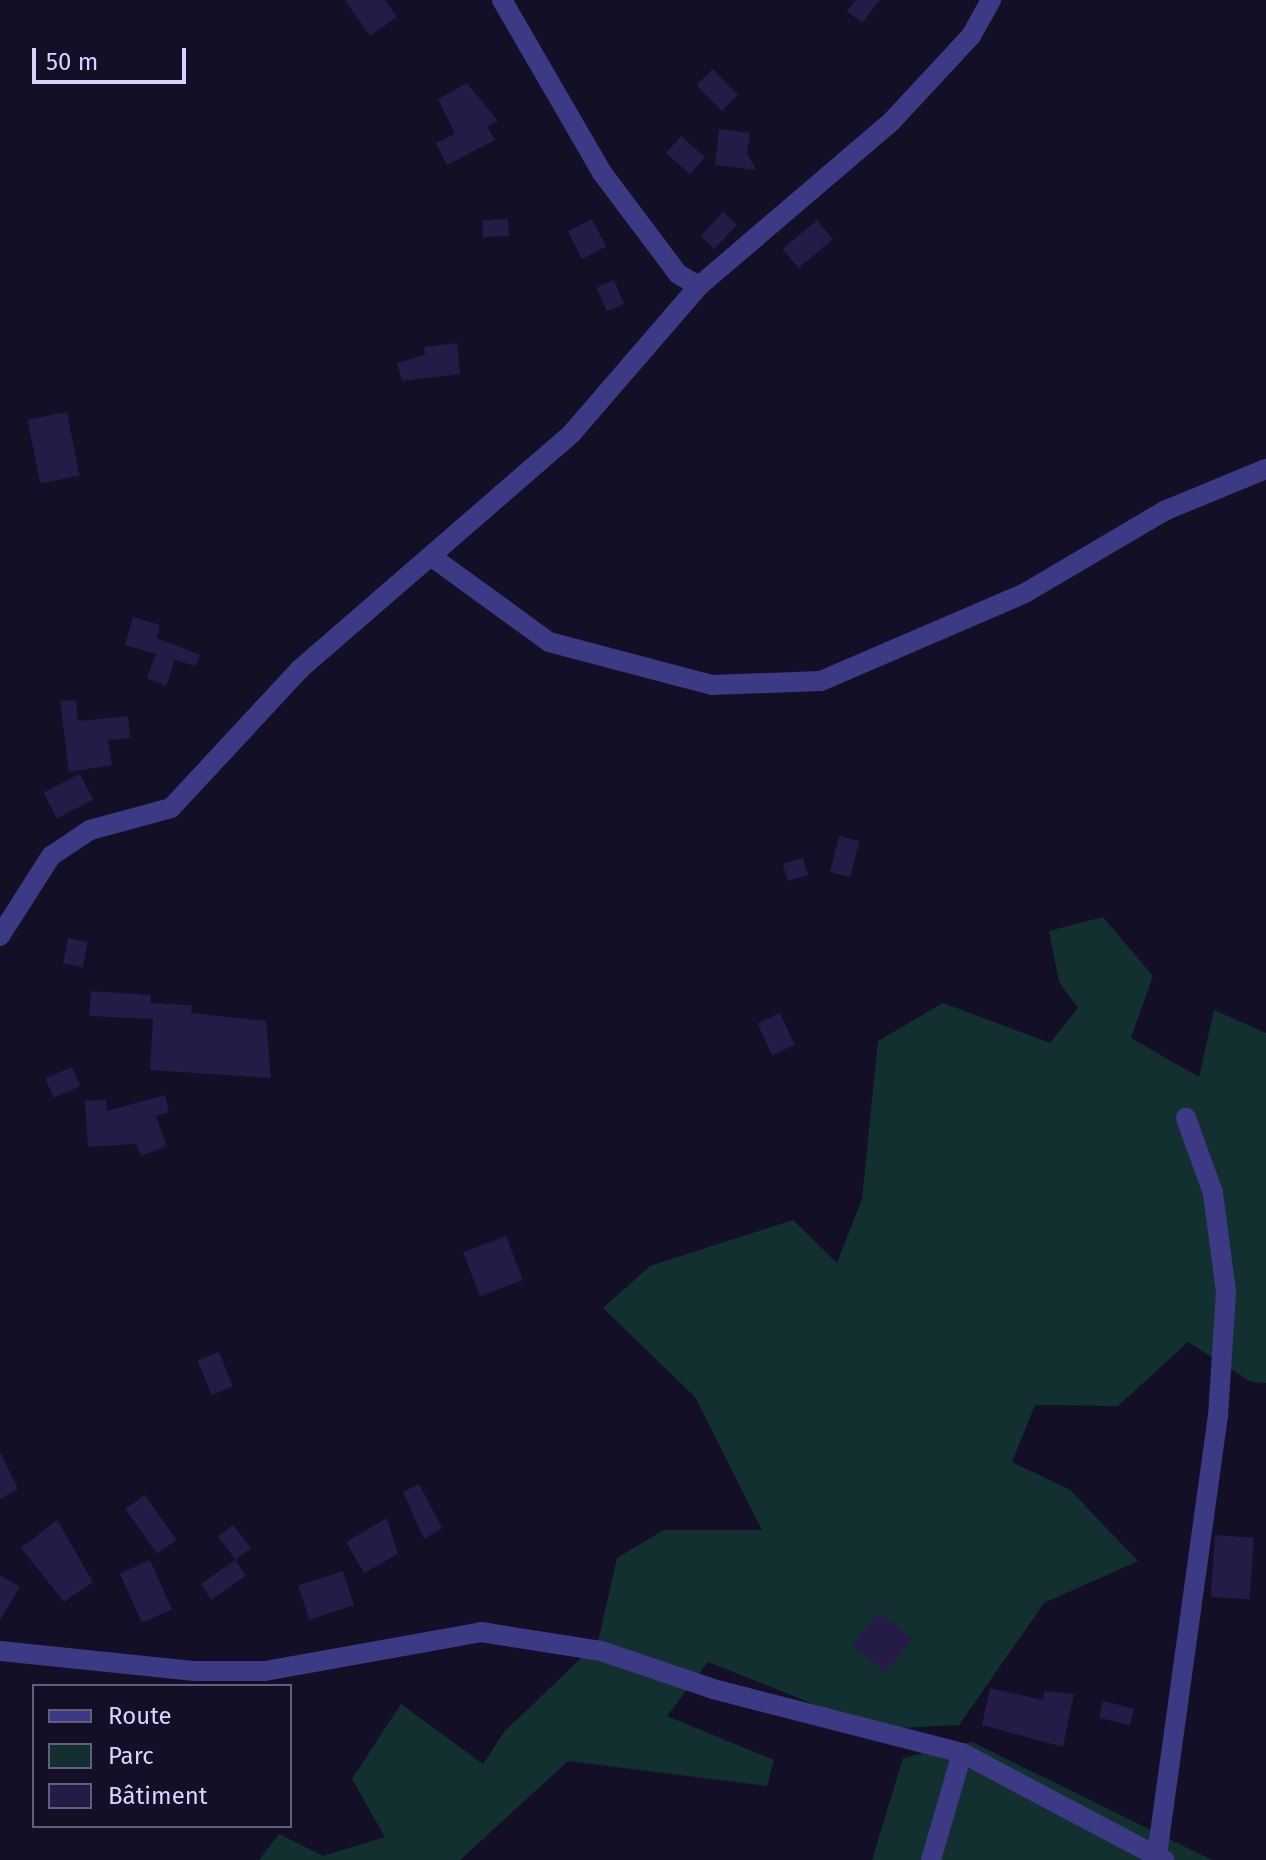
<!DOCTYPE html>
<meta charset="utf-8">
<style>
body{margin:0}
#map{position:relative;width:1266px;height:1860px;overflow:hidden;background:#130f26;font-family:"Fira Sans",sans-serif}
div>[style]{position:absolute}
.green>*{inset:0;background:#12302f}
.building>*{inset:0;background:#241b47;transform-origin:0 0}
.minor>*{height:20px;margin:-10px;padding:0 10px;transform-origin:10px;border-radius:10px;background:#3d3a85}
span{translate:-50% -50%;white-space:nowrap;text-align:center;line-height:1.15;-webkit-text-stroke:8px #130f26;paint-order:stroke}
.legend{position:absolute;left:32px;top:1684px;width:260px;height:144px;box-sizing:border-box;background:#130f26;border:2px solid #625e7d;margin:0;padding:10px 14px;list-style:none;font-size:24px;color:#d9d4ff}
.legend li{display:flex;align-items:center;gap:16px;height:40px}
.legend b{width:40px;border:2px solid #625e7d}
.scale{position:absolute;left:32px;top:48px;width:154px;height:36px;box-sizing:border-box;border:4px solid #d9d4ff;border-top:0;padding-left:10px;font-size:24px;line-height:28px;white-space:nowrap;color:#d9d4ff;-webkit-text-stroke:6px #130f26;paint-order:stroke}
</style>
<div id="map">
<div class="green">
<i style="clip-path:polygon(1103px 917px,1153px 976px,1131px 1038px,1199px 1077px,1214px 1010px,1266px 1033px,1266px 1383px,1251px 1382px,1188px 1342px,1118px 1406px,1035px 1405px,1012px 1462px,1070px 1490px,1138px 1561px,1044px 1603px,959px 1725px,876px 1729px,708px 1662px,667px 1716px,774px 1760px,767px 1786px,568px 1761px,460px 1860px,259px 1860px,279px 1834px,323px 1856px,385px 1837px,352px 1779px,401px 1704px,483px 1764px,504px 1732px,598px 1642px,617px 1558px,664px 1530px,762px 1530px,695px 1397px,603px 1308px,650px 1266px,793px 1220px,837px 1263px,862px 1199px,878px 1041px,943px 1003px,1050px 1043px,1078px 1008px,1059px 982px,1049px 931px)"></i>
<i style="clip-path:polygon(972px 1742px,1212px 1860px,872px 1860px,903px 1758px)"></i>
</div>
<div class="building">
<i style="clip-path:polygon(345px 0,385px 0,397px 17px,370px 36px)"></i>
<i style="clip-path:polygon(856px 0,880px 0,862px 23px,847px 11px)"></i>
<i style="left:713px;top:69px;width:36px;height:23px;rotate:46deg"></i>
<i style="clip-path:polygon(467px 83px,498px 121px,487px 126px,495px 140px,447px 165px,436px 143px,455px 134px,438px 99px)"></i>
<i style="clip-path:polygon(719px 129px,750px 133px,747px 153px,756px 170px,715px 165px)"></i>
<i style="left:681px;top:136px;width:32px;height:23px;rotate:41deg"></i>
<i style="left:723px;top:212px;width:19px;height:33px;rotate:43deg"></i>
<i style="left:508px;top:219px;width:17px;height:26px;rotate:87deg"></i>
<i style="left:592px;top:219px;width:31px;height:27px;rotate:63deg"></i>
<i style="left:817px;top:220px;width:25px;height:45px;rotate:50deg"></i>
<i style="left:614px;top:280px;width:26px;height:19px;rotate:67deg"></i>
<i style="clip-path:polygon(457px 343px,460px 374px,402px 381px,397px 363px,425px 355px,424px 347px)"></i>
<i style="left:67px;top:412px;width:65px;height:40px;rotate:79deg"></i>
<i style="clip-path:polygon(133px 617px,160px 625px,157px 638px,200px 655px,196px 666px,175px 660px,166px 686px,147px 678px,156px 654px,125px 645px)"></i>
<i style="clip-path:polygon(76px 700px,78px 721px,128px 716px,130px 738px,108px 740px,112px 765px,69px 772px,60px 701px)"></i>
<i style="left:80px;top:774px;width:29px;height:41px;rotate:63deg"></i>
<i style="left:839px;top:836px;width:21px;height:37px;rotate:14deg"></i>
<i style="left:803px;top:858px;width:18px;height:21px;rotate:74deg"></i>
<i style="left:68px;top:938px;width:20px;height:26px;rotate:11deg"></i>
<i style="clip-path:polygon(91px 991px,151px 995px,150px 1003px,192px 1005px,191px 1013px,266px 1021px,271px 1078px,150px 1070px,153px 1019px,89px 1016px)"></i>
<i style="left:780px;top:1013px;width:35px;height:25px;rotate:65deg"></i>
<i style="left:72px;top:1067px;width:21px;height:29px;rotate:67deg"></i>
<i style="clip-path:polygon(165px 1095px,169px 1112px,156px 1116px,167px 1146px,141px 1156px,136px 1144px,88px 1147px,85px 1101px,106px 1100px,107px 1111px)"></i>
<i style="left:506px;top:1236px;width:47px;height:46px;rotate:69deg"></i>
<i style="left:219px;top:1352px;width:37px;height:23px;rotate:68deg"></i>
<i style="clip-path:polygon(0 1452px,18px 1489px,0 1499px)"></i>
<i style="clip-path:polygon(419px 1484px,442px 1528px,424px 1539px,403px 1492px)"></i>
<i style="left:145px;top:1495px;width:55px;height:24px;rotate:55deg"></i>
<i style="clip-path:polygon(387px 1518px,398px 1554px,364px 1573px,346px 1542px)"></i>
<i style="clip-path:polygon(57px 1520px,93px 1582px,64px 1602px,21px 1548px)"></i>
<i style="left:233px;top:1525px;width:29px;height:19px;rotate:52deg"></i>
<i style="left:1215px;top:1535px;width:39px;height:62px;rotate:4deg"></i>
<i style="left:150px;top:1560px;width:54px;height:33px;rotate:66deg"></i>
<i style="left:235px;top:1560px;width:19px;height:42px;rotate:55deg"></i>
<i style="left:343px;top:1571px;width:36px;height:47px;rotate:72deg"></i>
<i style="clip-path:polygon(0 1575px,20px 1587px,0 1620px)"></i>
<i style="left:879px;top:1612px;width:43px;height:43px;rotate:39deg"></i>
<i style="clip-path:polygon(990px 1688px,1043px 1700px,1044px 1691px,1074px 1694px,1063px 1747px,982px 1725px)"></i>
<i style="left:1103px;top:1701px;width:32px;height:17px;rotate:14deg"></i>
</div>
<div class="minor">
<i style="left:502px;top:0;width:201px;rotate:59.9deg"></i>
<i style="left:603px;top:174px;width:125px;rotate:53.1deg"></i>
<i style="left:678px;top:274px;width:24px;rotate:30deg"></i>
<i style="left:432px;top:557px;width:145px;rotate:36deg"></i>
<i style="left:549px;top:642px;width:169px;rotate:14.8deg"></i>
<i style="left:712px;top:685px;width:109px;rotate:-2.1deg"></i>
<i style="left:821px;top:681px;width:222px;rotate:-23.3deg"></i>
<i style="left:1025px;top:593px;width:161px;rotate:-30.5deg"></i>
<i style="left:1164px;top:511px;width:110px;rotate:-22.4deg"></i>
<i style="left:0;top:936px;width:95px;rotate:-57.5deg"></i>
<i style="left:51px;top:856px;width:47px;rotate:-33.7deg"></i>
<i style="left:90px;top:830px;width:84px;rotate:-15.2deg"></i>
<i style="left:171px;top:808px;width:190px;rotate:-47.1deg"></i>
<i style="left:300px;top:669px;width:360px;rotate:-40.9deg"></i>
<i style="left:572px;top:433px;width:194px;rotate:-49.2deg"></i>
<i style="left:699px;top:286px;width:253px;rotate:-40.5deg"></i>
<i style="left:891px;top:122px;width:117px;rotate:-47.1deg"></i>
<i style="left:971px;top:36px;width:41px;rotate:-60.9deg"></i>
<i style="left:0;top:1651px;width:196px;rotate:5.9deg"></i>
<i style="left:195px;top:1671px;width:70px"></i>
<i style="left:265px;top:1671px;width:219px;rotate:-10.2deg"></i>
<i style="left:481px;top:1632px;width:121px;rotate:9deg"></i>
<i style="left:601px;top:1651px;width:118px;rotate:18.7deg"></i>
<i style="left:713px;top:1689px;width:257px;rotate:14.4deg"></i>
<i style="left:962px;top:1753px;width:229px;rotate:27.9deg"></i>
<i style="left:1157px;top:1855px;width:443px;rotate:-82.1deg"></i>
<i style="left:1218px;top:1416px;width:124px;rotate:-86.3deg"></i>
<i style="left:1226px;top:1292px;width:100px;rotate:-97.5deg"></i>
<i style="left:1213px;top:1193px;width:80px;rotate:-109.8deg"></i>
<i style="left:931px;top:1860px;width:111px;rotate:-73.8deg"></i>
</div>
<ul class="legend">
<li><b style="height:10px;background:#3d3a85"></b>Route</li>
<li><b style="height:22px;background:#12302f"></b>Parc</li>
<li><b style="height:22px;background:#241b47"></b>Bâtiment</li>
</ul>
<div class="scale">50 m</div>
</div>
